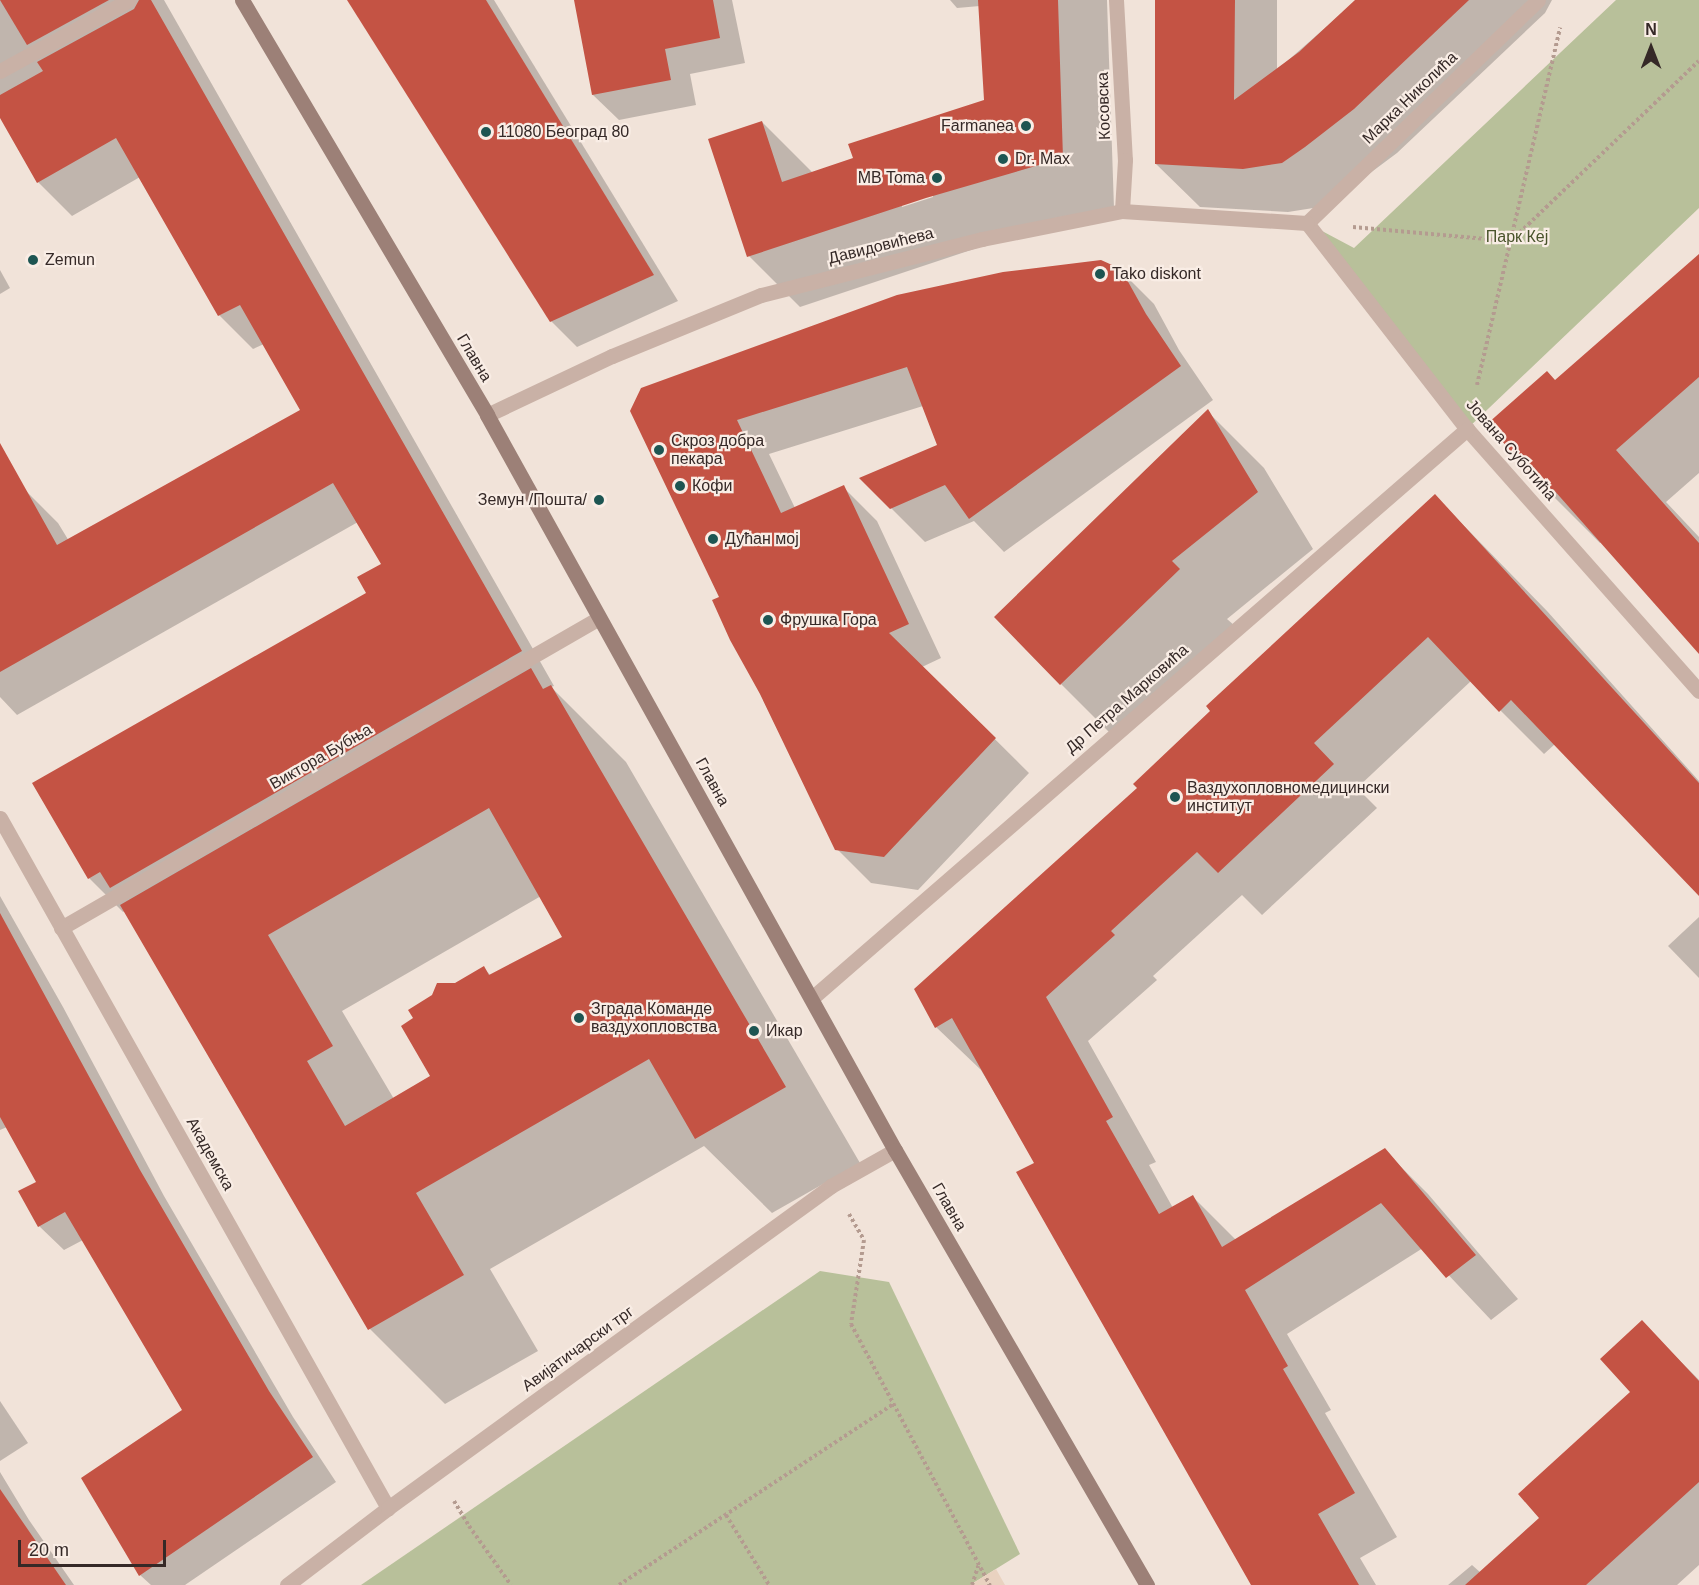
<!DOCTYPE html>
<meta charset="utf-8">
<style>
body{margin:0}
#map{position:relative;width:1699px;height:1585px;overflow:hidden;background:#f1e3d9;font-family:Helvetica,sans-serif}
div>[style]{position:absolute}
.green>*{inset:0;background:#b8c09a}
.plaza>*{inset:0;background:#e9d2c0}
.shadow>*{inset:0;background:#0003}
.building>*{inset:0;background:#c45344}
.path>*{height:4px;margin-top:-2px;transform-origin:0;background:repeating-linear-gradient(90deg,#b49b90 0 3px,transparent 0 6px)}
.service>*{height:15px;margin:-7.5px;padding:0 7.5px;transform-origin:7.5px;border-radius:7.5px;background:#c9b1a6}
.minor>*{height:15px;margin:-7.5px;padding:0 7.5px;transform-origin:7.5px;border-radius:7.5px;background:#c9b1a6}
.secondary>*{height:15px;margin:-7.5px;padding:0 7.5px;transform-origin:7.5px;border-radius:7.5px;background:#9c8077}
.dots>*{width:16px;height:16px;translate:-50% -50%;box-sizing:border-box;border:3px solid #f9ede5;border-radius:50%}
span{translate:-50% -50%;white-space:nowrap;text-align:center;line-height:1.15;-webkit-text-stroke:4.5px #f9ede5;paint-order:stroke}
.street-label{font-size:16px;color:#352927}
.poi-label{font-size:16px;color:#352927}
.right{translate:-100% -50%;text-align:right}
.left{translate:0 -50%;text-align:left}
.park-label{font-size:16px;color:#49532b}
.north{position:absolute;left:1621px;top:18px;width:60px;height:60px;-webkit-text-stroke:4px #f9ede5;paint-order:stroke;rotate:0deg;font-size:16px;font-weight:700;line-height:24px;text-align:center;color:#352927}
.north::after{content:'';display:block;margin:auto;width:21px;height:27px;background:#352927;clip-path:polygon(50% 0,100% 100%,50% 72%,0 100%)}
.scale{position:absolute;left:18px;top:1540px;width:148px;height:27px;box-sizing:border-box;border:3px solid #352927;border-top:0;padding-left:8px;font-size:18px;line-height:21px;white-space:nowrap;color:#352927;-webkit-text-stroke:4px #f9ede5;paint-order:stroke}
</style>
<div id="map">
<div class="green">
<i style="clip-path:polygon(1616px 0,1699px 0,1699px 208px,1467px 429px,1307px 223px,1354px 248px)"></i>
<i style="clip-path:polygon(820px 1271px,889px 1282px,1020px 1554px,970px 1585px,361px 1585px)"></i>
</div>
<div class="plaza">
<i style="clip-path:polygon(996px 1569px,1005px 1585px,970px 1585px)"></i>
</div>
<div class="shadow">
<i style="clip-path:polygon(evenodd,0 0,164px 0,554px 686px,551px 687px,626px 762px,860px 1163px,772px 1213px,704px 1146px,490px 1269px,538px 1351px,445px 1404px,370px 1329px,125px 911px,123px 912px,89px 878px,34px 784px,368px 593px,383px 564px,358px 522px,17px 715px,0 697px,0 484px,24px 489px,58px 523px,69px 541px,302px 411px,264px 344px,253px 349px,219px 315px,140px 177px,72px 216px,38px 182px,0 115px,0 0,541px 896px,564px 937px,491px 976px,484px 968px,456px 984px,432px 1077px,394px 1099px,342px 1011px,541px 896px)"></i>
<i style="clip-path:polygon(349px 0,494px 0,678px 301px,577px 347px,551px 321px)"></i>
<i style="clip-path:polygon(575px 0,732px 0,745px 63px,690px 74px,696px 105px,619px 120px,593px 95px)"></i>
<i style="clip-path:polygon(evenodd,950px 0,1107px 0,1114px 208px,977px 248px,800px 307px,749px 256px,762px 122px,813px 173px,855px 159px,986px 101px,980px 6px,957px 8px,950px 0,933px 194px,933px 197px,902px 207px,902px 204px,933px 194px)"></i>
<i style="clip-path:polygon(1156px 0,1277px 0,1277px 70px,1357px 0,1552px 0,1545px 13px,1397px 153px,1326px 206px,1288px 212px,1200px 207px,1156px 164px)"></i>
<i style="clip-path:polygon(1699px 256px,1699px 473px,1666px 502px,1699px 537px,1699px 649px,1602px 541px,1600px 543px,1549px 492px,1556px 382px)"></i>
<i style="clip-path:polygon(0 270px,10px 288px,0 294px)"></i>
<i style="clip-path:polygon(1120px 270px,1154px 304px,1179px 350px,1213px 400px,1004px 552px,974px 521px,925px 542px,891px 508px,939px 446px,923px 406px,769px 454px,795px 508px,843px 487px,877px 521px,941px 658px,922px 667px,1029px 773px,918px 890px,871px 883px,837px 849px,714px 601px,721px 597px,632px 411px)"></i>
<i style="clip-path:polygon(1208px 412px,1264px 468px,1313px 549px,1227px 619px,1235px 626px,1117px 740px,1061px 684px)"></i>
<i style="clip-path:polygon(1435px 496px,1547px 611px,1699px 781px,1699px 894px,1555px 744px,1544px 754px,1471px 681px,1357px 788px,1377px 808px,1262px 915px,1242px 895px,1153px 976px,1157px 980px,1088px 1041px,1156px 1162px,1149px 1165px,1173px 1208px,1193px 1197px,1236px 1240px,1384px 1150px,1428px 1194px,1518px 1299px,1491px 1320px,1423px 1248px,1287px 1334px,1331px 1410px,1325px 1413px,1397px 1537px,1360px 1558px,1376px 1585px,1255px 1585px,1036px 1163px,981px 1070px,936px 1027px,1139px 788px)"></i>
<i style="clip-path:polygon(0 896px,63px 1007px,164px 1196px,293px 1417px,336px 1482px,185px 1585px,151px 1585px,140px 1575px,184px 1410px,83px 1240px,64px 1250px,39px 1226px,38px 1182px,7px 1127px,0 1130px)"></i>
<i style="clip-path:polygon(1699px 917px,1699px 978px,1668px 946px)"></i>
<i style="clip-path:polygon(1642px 1322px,1699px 1380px,1699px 1565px,1677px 1585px,1448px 1585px,1472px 1565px,1481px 1573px,1541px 1518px,1632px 1392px)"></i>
<i style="clip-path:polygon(0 1401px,28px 1443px,0 1461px)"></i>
<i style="clip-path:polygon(0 1472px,29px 1520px,74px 1585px,0 1585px)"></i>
</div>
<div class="building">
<i style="clip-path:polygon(0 0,109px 0,27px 45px)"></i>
<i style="clip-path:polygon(139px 0,151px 0,522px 651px,110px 888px,100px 872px,88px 879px,32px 783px,366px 593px,357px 577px,381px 564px,333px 483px,0 672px,0 443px,57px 545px,300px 410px,240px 305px,218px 316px,116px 138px,37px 183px,0 118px,0 95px,43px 71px,37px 62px,134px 9px)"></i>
<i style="clip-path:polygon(347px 0,486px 0,654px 275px,550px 322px)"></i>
<i style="clip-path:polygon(574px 0,713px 0,720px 38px,665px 49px,671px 80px,592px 95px)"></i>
<i style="clip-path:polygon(978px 0,1058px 0,1063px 158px,926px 198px,747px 257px,708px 139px,762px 121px,782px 182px,853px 158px,848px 144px,984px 100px)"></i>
<i style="clip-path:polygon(1155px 0,1235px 0,1234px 100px,1299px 52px,1355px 0,1469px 0,1354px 109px,1305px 147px,1282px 163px,1243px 169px,1155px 164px)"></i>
<i style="clip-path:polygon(1699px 254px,1699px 377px,1616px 450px,1699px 543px,1699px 654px,1553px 489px,1548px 494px,1487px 424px,1547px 371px,1555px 380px)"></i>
<i style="clip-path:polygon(1101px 260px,1121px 269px,1146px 314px,1181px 366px,969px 519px,945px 485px,890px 509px,859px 478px,937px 445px,907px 367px,737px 420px,781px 513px,844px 485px,909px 624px,889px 633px,996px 738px,884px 857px,835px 850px,760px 694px,730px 640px,712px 600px,719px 597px,630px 411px,641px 388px,897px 295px,1003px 272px)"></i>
<i style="clip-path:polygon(1208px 409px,1258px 492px,1172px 561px,1180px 569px,1060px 685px,994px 617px)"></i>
<i style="clip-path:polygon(1435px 494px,1699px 783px,1699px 896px,1511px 700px,1499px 712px,1428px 637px,1314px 743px,1334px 764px,1218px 873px,1197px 852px,1111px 931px,1115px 935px,1046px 997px,1113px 1117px,1106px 1121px,1159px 1214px,1193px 1195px,1222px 1247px,1385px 1148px,1476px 1255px,1446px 1278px,1381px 1203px,1245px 1290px,1288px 1366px,1283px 1369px,1355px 1493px,1318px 1514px,1359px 1585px,1251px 1585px,1016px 1172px,1034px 1163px,952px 1018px,935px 1028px,914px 989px,1137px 788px,1133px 784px,1210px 711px,1206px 706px)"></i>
<i style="clip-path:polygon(evenodd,531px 668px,543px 689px,551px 685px,786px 1087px,695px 1139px,649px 1059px,416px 1193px,464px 1275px,368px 1330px,120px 905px,531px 668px,489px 808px,562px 937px,489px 975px,484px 966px,455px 983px,437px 983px,432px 995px,408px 1010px,413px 1018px,401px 1026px,430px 1076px,345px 1126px,307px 1061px,333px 1046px,268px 935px,489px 808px)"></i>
<i style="clip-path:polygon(0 913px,140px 1170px,269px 1391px,313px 1457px,139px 1576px,81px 1478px,182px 1410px,65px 1212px,38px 1227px,18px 1191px,36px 1182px,0 1117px)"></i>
<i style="clip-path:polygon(1642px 1320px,1699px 1381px,1699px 1482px,1586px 1585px,1465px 1585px,1539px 1518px,1518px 1494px,1630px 1392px,1600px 1359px)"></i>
<i style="clip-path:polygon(0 1489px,66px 1585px,0 1585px)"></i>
</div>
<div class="path">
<i style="left:1353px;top:227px;width:159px;rotate:5.1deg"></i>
<i style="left:1511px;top:241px;width:260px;rotate:-43.8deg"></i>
<i style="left:1477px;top:385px;width:367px;rotate:-76.9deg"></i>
<i style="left:849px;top:1214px;width:30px;rotate:60deg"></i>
<i style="left:864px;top:1240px;width:85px;rotate:98.8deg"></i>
<i style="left:851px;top:1324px;width:296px;rotate:62deg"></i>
<i style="left:454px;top:1501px;width:29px;rotate:59deg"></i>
<i style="left:469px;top:1526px;width:72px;rotate:54.6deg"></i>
<i style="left:726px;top:1515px;width:82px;rotate:58.4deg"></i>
<i style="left:619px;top:1585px;width:328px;rotate:-33.4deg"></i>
<i style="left:972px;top:1585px;width:20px;rotate:-72deg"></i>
</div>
<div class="service">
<i style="left:61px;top:928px;width:621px;rotate:-29.95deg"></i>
</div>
<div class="minor">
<i style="left:1116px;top:0;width:160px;rotate:86.8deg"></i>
<i style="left:1125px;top:160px;width:51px;rotate:93.4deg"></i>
<i style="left:0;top:71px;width:147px;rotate:-28.8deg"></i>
<i style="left:1307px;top:223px;width:261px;rotate:52.2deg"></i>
<i style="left:1467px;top:429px;width:350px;rotate:48.5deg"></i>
<i style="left:1307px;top:223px;width:321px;rotate:-44deg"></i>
<i style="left:487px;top:415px;width:138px;rotate:-25.3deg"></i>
<i style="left:612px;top:356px;width:161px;rotate:-22.3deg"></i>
<i style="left:761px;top:295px;width:228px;rotate:-14.2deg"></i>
<i style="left:982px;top:239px;width:143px;rotate:-11.3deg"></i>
<i style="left:1122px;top:211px;width:185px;rotate:3.7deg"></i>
<i style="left:0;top:818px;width:792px;rotate:60.65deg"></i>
<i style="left:812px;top:998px;width:868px;rotate:-40.98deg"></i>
<i style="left:287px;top:1585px;width:127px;rotate:-37.3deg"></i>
<i style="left:388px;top:1508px;width:548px;rotate:-36.01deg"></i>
<i style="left:831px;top:1186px;width:73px;rotate:-29.4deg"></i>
</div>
<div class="secondary">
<i style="left:242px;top:0;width:482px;rotate:59.4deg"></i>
<i style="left:487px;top:415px;width:841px;rotate:60.97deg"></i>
<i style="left:895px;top:1150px;width:503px;rotate:59.92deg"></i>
</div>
<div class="dots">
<i style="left:1026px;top:126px;background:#1d5552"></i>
<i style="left:486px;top:132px;background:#1d5552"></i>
<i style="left:1003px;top:159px;background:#1d5552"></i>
<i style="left:937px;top:178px;background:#1d5552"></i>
<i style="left:33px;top:260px;background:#1d5552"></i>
<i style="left:1100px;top:274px;background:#1d5552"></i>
<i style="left:659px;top:450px;background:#1d5552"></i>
<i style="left:680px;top:486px;background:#1d5552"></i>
<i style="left:599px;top:500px;background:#1d5552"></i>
<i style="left:713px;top:539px;background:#1d5552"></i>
<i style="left:768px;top:620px;background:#1d5552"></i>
<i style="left:1175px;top:797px;background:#1d5552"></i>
<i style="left:579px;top:1018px;background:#1d5552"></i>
<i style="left:754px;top:1031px;background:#1d5552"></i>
</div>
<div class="street-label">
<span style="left:1410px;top:98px;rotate:-44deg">Марка Николића</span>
<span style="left:1104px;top:106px;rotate:-92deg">Косовска</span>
<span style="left:881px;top:246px;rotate:-14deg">Давидовићева</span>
<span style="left:474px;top:358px;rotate:59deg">Главна</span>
<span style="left:1511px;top:450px;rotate:49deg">Јована Суботића</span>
<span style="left:1127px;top:699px;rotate:-41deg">Др Петра Марковића</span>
<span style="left:321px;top:757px;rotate:-30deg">Виктора Бубња</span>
<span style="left:712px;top:782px;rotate:61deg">Главна</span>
<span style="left:210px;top:1154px;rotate:61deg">Академска</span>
<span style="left:949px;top:1207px;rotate:60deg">Главна</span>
<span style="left:578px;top:1349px;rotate:-36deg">Авијатичарски трг</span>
</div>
<div class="poi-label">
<span class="right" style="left:1014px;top:126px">Farmanea</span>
<span class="left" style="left:498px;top:132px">11080 Београд 80</span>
<span class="left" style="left:1015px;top:159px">Dr. Max</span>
<span class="right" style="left:925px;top:178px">MB Toma</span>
<span class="left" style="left:45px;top:260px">Zemun</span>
<span class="left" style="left:1112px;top:274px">Tako diskont</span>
<span class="left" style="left:671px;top:450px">Скроз добра<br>пекара</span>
<span class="left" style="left:692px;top:486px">Кофи</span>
<span class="right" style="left:587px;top:500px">Земун /Пошта/</span>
<span class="left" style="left:725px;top:539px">Дућан мој</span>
<span class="left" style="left:780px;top:620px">Фрушка Гора</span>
<span class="left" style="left:1187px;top:797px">Ваздухопловномедицински<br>институт</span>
<span class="left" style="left:591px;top:1018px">Зграда Команде<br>ваздухопловства</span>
<span class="left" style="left:766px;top:1031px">Икар</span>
</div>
<div class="park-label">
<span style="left:1517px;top:237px">Парк Кеј</span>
</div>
<div class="north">N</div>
<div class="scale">20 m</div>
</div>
